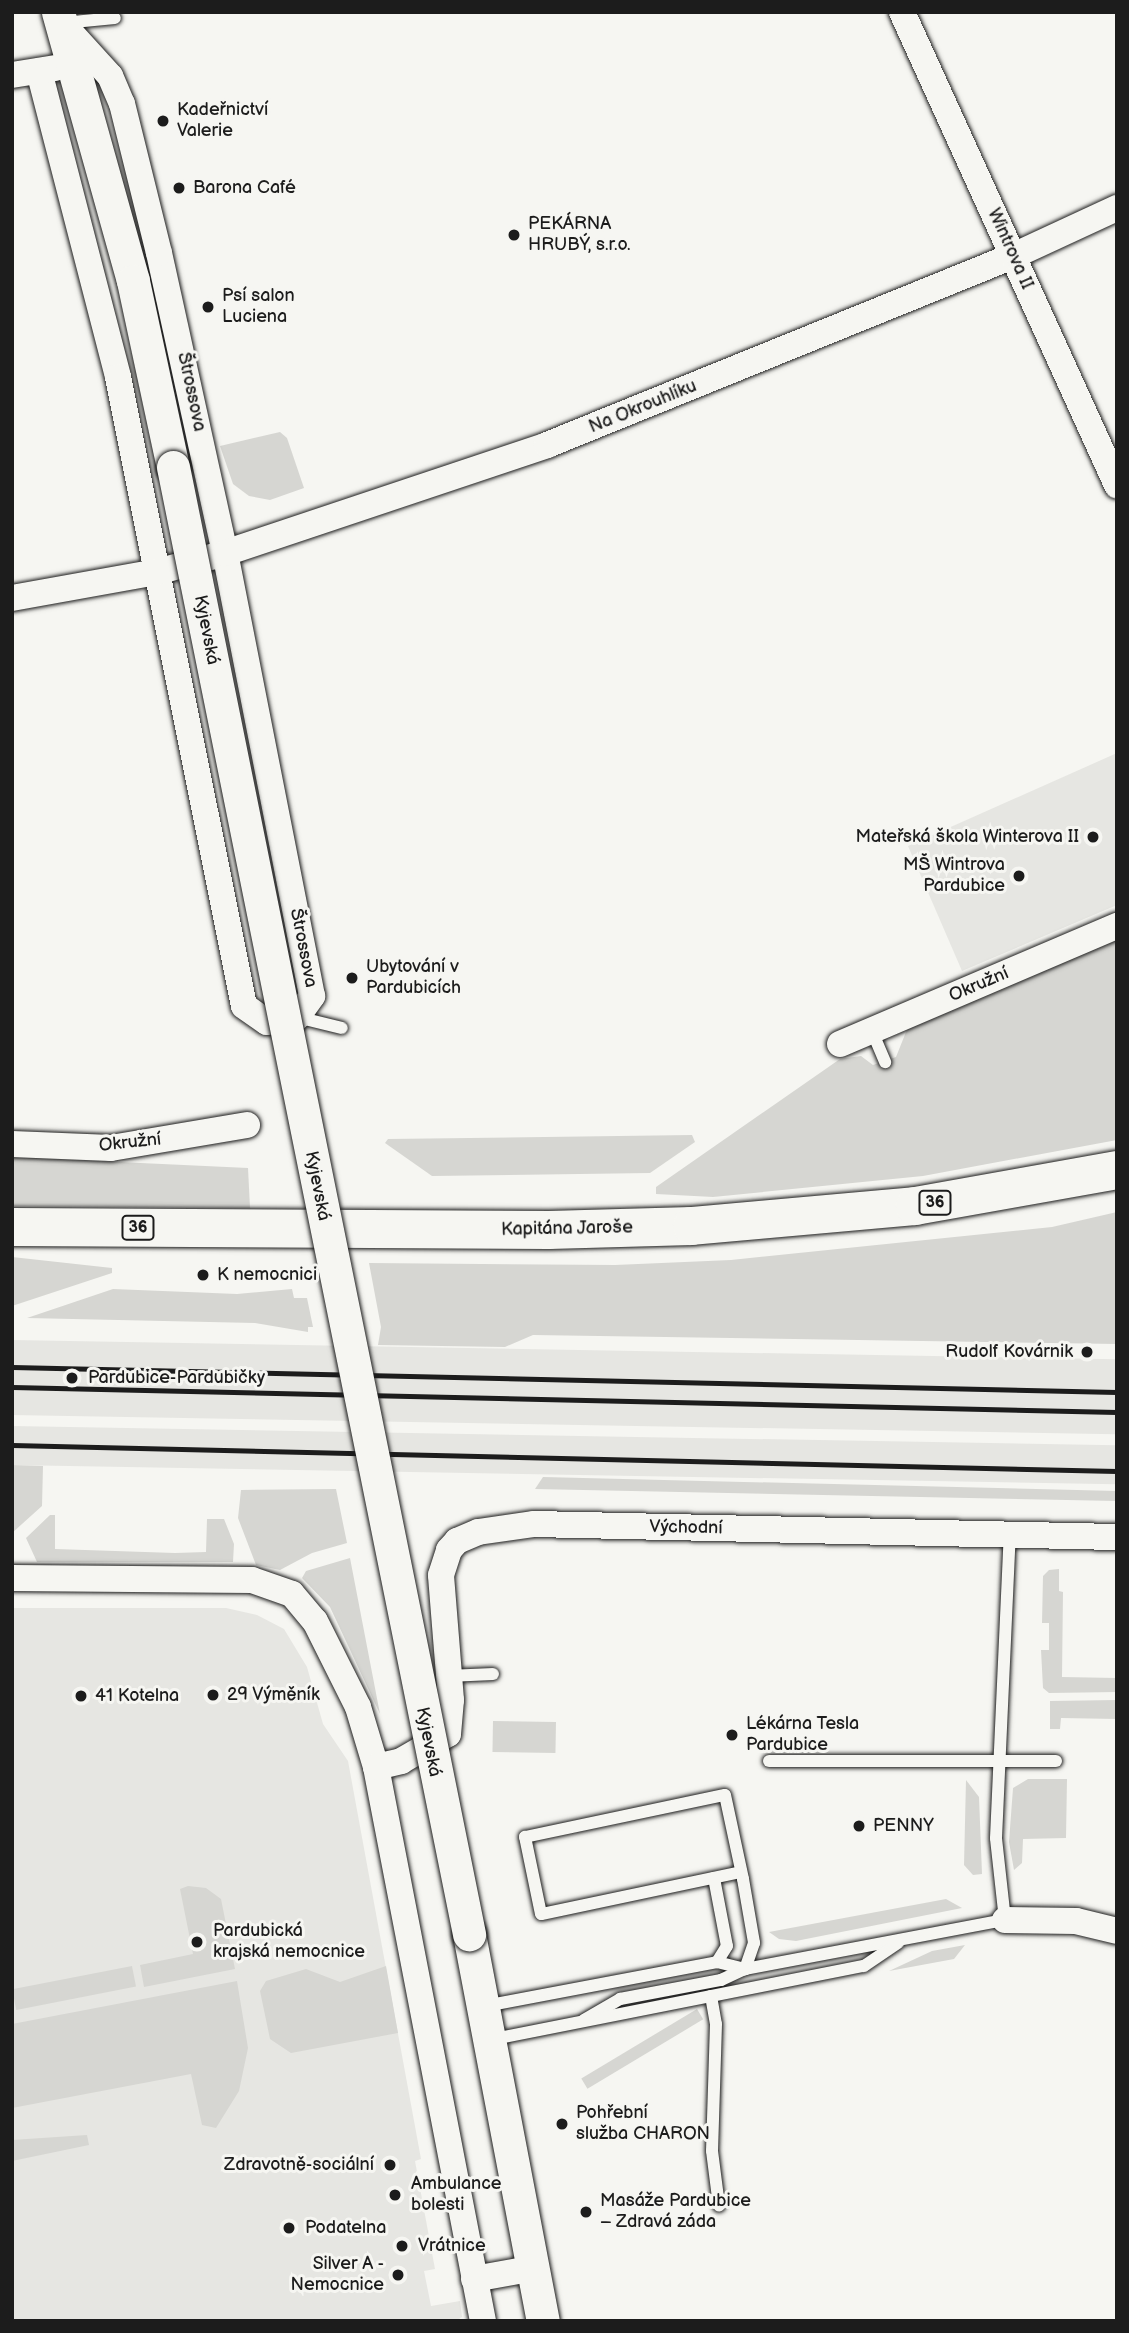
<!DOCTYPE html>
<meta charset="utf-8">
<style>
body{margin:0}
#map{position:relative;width:1129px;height:2333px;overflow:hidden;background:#f6f6f2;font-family:"Balsamiq Sans",sans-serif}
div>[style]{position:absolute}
.built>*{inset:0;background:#e6e6e2;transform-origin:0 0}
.green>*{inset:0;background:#d6d6d2;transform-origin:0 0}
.roads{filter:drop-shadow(0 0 2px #1c1c1c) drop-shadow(0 0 2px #1c1c1c)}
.service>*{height:12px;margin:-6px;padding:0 6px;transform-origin:6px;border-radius:6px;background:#f6f6f2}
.minor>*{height:26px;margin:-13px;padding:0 13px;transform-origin:13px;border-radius:13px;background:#f6f6f2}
.tertiary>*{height:33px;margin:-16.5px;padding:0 16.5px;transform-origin:16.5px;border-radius:16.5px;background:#f6f6f2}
.primary>*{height:38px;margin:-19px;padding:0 19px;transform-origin:19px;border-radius:19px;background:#f6f6f2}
.rail>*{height:5px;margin:-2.5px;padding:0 2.5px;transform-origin:2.5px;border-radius:2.5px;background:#1c1c1c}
.bridges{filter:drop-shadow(0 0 2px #1c1c1c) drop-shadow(0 0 2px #1c1c1c)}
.tertiary-bridge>*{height:33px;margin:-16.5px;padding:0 16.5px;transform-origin:16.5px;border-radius:16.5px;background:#f6f6f2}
.dots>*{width:19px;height:19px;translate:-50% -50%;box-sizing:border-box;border:4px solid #f6f6f2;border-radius:50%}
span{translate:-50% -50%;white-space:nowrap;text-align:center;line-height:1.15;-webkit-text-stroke:6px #f6f6f2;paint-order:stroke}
.shield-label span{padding:2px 5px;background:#f6f6f2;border:2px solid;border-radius:5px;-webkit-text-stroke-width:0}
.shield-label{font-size:16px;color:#1c1c1c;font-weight:700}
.poi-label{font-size:18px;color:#1c1c1c}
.left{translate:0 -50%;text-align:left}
.right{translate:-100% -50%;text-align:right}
.street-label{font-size:18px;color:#1c1c1c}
.frame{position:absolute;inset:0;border:14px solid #1c1c1c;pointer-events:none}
</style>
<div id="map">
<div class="built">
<i style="clip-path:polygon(1117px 753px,1117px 905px,962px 971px,908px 846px)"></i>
<i style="left:12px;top:1340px;width:1105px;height:75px;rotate:1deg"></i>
<i style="left:12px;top:1426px;width:1105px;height:39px;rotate:1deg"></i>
<i style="clip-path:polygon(12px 1608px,226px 1608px,257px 1615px,284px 1629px,307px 1667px,323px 1724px,348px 1761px,421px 2159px,415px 2161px,435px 2269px,424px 2271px,431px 2306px,460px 2301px,462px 2317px,456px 2321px,12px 2321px)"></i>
</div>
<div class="green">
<i style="clip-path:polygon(280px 432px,287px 438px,304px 488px,270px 500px,249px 496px,233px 484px,220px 446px)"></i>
<i style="clip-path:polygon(1117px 939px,1117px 1140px,923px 1176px,713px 1197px,656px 1194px,656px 1187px,840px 1059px,861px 1056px,873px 1065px,896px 1057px,908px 1027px)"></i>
<i style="clip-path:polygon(692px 1135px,695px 1142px,650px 1173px,432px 1176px,385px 1143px,388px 1139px)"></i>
<i style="clip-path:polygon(12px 1157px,248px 1168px,250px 1208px,12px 1206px)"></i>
<i style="clip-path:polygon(1117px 1212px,1117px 1344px,533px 1335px,505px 1347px,378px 1345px,381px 1327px,369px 1263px,615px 1265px,731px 1260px,1052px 1227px)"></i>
<i style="clip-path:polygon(12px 1257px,112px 1268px,112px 1273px,12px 1306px)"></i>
<i style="clip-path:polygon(113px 1289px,237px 1294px,292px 1289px,294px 1298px,307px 1298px,313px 1327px,308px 1327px,308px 1332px,255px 1323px,27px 1318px)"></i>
<i style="clip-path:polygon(12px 1465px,43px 1466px,42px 1506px,12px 1533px)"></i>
<i style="clip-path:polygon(543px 1477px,1117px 1491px,1117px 1501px,535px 1489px)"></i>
<i style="clip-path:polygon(336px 1489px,347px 1543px,312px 1553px,280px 1570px,256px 1565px,238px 1518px,241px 1490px)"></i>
<i style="clip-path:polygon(50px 1515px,55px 1515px,55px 1549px,175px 1553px,206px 1552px,207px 1519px,224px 1519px,234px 1544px,233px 1562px,37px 1562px,26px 1538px)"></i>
<i style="clip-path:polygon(350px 1558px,380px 1714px,330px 1607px,302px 1578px,306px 1571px)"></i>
<i style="clip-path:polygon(1059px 1569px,1059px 1591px,1063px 1592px,1062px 1677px,1117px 1678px,1117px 1692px,1049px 1693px,1043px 1688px,1041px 1650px,1049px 1650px,1049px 1623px,1042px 1623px,1043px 1576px,1049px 1570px)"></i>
<i style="clip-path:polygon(1117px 1700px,1117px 1719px,1061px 1718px,1060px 1729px,1050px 1729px,1050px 1701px)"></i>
<i style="left:493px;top:1721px;width:63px;height:31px;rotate:1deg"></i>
<i style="clip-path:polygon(1067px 1779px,1066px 1838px,1023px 1839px,1022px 1863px,1014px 1870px,1009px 1842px,1013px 1788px,1028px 1779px)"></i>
<i style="clip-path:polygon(966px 1780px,979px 1797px,982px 1874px,973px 1875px,964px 1865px)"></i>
<i style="clip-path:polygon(188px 1886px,206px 1888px,221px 1899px,235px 1969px,144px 1987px,140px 1965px,193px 1954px,180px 1889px)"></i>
<i style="clip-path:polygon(946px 1899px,962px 1908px,796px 1941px,779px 1939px,769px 1932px)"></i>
<i style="clip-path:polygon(965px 1945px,954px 1959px,889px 1971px,932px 1951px)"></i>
<i style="left:132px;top:1966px;width:21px;height:122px;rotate:79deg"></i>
<i style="clip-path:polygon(386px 1966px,398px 2033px,291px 2053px,270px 2039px,260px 1991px,266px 1981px,306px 1969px,340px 1982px)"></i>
<i style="clip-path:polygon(237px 1981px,248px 2048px,239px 2091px,216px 2128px,202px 2125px,191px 2074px,12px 2108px,12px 2024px)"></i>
<i style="left:697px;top:2009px;width:12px;height:135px;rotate:59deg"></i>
<i style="clip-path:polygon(87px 2135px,89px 2145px,12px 2161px,12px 2140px)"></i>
</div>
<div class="roads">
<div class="service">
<i style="left:63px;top:23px;width:52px;rotate:-5.5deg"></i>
<i style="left:297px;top:1017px;width:46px;rotate:13.7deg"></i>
<i style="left:872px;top:1031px;width:34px;rotate:67deg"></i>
<i style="left:448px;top:1676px;width:45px;rotate:-2.5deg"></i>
<i style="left:769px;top:1761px;width:287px"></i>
<i style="left:741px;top:1872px;width:204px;rotate:168.1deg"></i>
<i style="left:541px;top:1914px;width:79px;rotate:-101.7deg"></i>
<i style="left:525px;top:1837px;width:204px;rotate:-11.9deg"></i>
<i style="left:725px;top:1795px;width:86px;rotate:77.9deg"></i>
<i style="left:743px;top:1879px;width:65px;rotate:80.2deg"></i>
<i style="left:754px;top:1943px;width:28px;rotate:109deg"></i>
<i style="left:714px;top:1878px;width:69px;rotate:79.2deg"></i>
<i style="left:727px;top:1946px;width:19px;rotate:122deg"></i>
<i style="left:711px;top:1996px;width:28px;rotate:80deg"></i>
<i style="left:716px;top:2024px;width:127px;rotate:91.8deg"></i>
<i style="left:712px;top:2151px;width:55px;rotate:82.7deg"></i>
<i style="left:485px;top:2006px;width:236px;rotate:-10.7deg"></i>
<i style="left:717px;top:1962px;width:29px;rotate:14deg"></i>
<i style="left:584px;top:2020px;width:42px;rotate:-30.3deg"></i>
<i style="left:620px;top:1999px;width:103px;rotate:-10.7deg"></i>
<i style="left:721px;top:1980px;width:26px;rotate:-25deg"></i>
<i style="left:745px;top:1969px;width:265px;rotate:-10.7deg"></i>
<i style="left:1005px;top:1920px;width:82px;rotate:-96.3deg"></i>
<i style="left:996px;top:1838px;width:304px;rotate:-87.4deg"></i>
<i style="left:489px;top:2040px;width:382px;rotate:-11.2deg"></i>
<i style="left:864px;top:1966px;width:41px;rotate:-34.1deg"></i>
</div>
<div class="minor">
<i style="left:902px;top:12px;width:520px;rotate:65.56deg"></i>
<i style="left:39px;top:71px;width:316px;rotate:75.5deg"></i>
<i style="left:118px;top:377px;width:641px;rotate:78.67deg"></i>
<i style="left:244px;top:1006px;width:28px;rotate:35deg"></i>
<i style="left:267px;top:1022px;width:30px;rotate:-9deg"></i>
<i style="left:297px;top:1017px;width:26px;rotate:-54deg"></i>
<i style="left:312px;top:996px;width:451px;rotate:-101.1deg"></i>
<i style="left:225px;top:553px;width:307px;rotate:-102.4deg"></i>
<i style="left:159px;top:253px;width:154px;rotate:-103.9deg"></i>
<i style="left:122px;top:104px;width:30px;rotate:-113deg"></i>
<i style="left:110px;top:76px;width:72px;rotate:-132.2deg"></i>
<i style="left:12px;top:75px;width:44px;rotate:-9.2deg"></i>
<i style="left:12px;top:598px;width:147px;rotate:-10.2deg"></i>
<i style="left:157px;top:572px;width:71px;rotate:-15.6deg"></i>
<i style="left:225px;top:553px;width:340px;rotate:-18.5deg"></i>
<i style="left:547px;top:445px;width:503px;rotate:-22.08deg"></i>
<i style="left:1013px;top:256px;width:115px;rotate:-24.8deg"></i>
<i style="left:840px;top:1044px;width:301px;rotate:-23.1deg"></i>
<i style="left:12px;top:1144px;width:99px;rotate:2.3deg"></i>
<i style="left:111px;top:1148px;width:138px;rotate:-9.6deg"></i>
<i style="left:12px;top:1578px;width:240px;rotate:0.5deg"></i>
<i style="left:252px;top:1580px;width:42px;rotate:19.3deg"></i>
<i style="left:292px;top:1594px;width:35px;rotate:50deg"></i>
<i style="left:315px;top:1621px;width:96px;rotate:63.4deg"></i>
<i style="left:358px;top:1707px;width:63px;rotate:73.3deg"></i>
<i style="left:376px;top:1767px;width:564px;rotate:79.07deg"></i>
<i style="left:376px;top:1767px;width:26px;rotate:-13deg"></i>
<i style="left:401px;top:1761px;width:54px;rotate:-29.9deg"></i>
<i style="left:448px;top:1734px;width:34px;rotate:-85deg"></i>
<i style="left:451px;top:1700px;width:125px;rotate:-94.6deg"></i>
<i style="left:441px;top:1575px;width:26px;rotate:-72deg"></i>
<i style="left:449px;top:1550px;width:12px;rotate:-48deg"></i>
<i style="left:457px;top:1541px;width:23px;rotate:-23deg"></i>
<i style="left:478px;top:1532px;width:57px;rotate:-8.1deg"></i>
<i style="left:534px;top:1524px;width:583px;rotate:1.28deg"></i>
<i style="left:1005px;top:1920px;width:71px;rotate:0.8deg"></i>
<i style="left:1076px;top:1921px;width:42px;rotate:13.7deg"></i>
<i style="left:474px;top:2279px;width:62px;rotate:-10.2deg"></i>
</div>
<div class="tertiary">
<i style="left:58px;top:12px;width:279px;rotate:74.4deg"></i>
<i style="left:133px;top:281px;width:190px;rotate:77.9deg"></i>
<i style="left:469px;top:1934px;width:394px;rotate:79.2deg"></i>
</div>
<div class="primary">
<i style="left:12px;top:1227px;width:537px;rotate:0.32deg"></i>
<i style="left:549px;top:1230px;width:143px;rotate:-1.6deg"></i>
<i style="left:692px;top:1226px;width:224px;rotate:-5.1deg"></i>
<i style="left:915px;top:1206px;width:205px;rotate:-10.1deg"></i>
</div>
</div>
<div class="rail">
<i style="left:12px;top:1367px;width:1105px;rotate:1.3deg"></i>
<i style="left:12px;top:1387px;width:1105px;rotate:1.3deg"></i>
<i style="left:12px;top:1445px;width:1105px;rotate:1.35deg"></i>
</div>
<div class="bridges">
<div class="tertiary-bridge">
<i style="left:173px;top:467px;width:1497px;rotate:78.59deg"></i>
</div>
</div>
<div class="dots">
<i style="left:163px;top:121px;background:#1c1c1c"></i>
<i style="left:179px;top:188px;background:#1c1c1c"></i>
<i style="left:514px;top:235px;background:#1c1c1c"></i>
<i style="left:208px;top:307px;background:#1c1c1c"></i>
<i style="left:1093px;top:837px;background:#1c1c1c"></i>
<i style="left:1019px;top:876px;background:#1c1c1c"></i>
<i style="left:352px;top:978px;background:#1c1c1c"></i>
<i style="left:203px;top:1275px;background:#1c1c1c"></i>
<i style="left:1087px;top:1352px;background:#1c1c1c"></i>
<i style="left:72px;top:1378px;background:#1c1c1c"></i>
<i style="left:213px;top:1695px;background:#1c1c1c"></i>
<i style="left:81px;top:1696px;background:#1c1c1c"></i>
<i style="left:732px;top:1735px;background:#1c1c1c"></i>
<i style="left:859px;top:1826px;background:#1c1c1c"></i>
<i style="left:197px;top:1942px;background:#1c1c1c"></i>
<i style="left:562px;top:2124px;background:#1c1c1c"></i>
<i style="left:390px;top:2165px;background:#1c1c1c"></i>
<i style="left:395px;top:2195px;background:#1c1c1c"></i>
<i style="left:586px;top:2212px;background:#1c1c1c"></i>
<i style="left:289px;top:2228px;background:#1c1c1c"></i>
<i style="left:402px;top:2246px;background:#1c1c1c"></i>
<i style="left:398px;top:2275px;background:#1c1c1c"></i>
</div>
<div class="shield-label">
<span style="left:935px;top:1203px">36</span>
<span style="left:138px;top:1228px">36</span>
</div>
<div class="poi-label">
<span class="left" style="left:177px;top:121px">Kadeřnictví<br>Valerie</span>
<span class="left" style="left:193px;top:188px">Barona Café</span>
<span class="left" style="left:528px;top:235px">PEKÁRNA<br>HRUBÝ, s.r.o.</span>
<span class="left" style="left:222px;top:307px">Psí salon<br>Luciena</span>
<span class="right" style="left:1079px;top:837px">Mateřská škola Winterova II</span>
<span class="right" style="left:1005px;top:876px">MŠ Wintrova<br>Pardubice</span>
<span class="left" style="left:366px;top:978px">Ubytování v<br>Pardubicích</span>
<span class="left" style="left:217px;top:1275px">K nemocnici</span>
<span class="right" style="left:1073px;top:1352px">Rudolf Kovárnik</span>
<span class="left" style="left:88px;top:1378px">Pardubice-Pardubičky</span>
<span class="left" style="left:227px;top:1695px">29 Výměník</span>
<span class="left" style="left:95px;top:1696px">41 Kotelna</span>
<span class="left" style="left:746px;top:1735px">Lékárna Tesla<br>Pardubice</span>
<span class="left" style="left:873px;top:1826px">PENNY</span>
<span class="left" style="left:213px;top:1942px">Pardubická<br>krajská nemocnice</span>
<span class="left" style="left:576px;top:2124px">Pohřební<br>služba CHARON</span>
<span class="right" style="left:374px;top:2165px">Zdravotně-sociální</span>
<span class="left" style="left:411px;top:2195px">Ambulance<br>bolesti</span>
<span class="left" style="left:600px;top:2212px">Masáže Pardubice<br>– Zdravá záda</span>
<span class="left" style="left:305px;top:2228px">Podatelna</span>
<span class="left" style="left:418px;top:2246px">Vrátnice</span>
<span class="right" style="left:384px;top:2275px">Silver A -<br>Nemocnice</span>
</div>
<div class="street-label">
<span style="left:1010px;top:249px;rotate:66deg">Wintrova II</span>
<span style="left:191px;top:392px;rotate:78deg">Štrossova</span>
<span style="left:643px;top:407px;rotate:-22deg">Na Okrouhlíku</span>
<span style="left:206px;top:630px;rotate:79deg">Kyjevská</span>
<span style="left:303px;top:948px;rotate:79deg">Štrossova</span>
<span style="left:979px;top:985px;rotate:-23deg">Okružní</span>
<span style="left:130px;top:1143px;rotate:-6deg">Okružní</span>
<span style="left:317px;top:1186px;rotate:79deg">Kyjevská</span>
<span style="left:567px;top:1229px;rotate:-1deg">Kapitána Jaroše</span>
<span style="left:686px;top:1528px;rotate:1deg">Východní</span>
<span style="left:428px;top:1742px;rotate:79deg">Kyjevská</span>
</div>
<div class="frame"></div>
</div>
